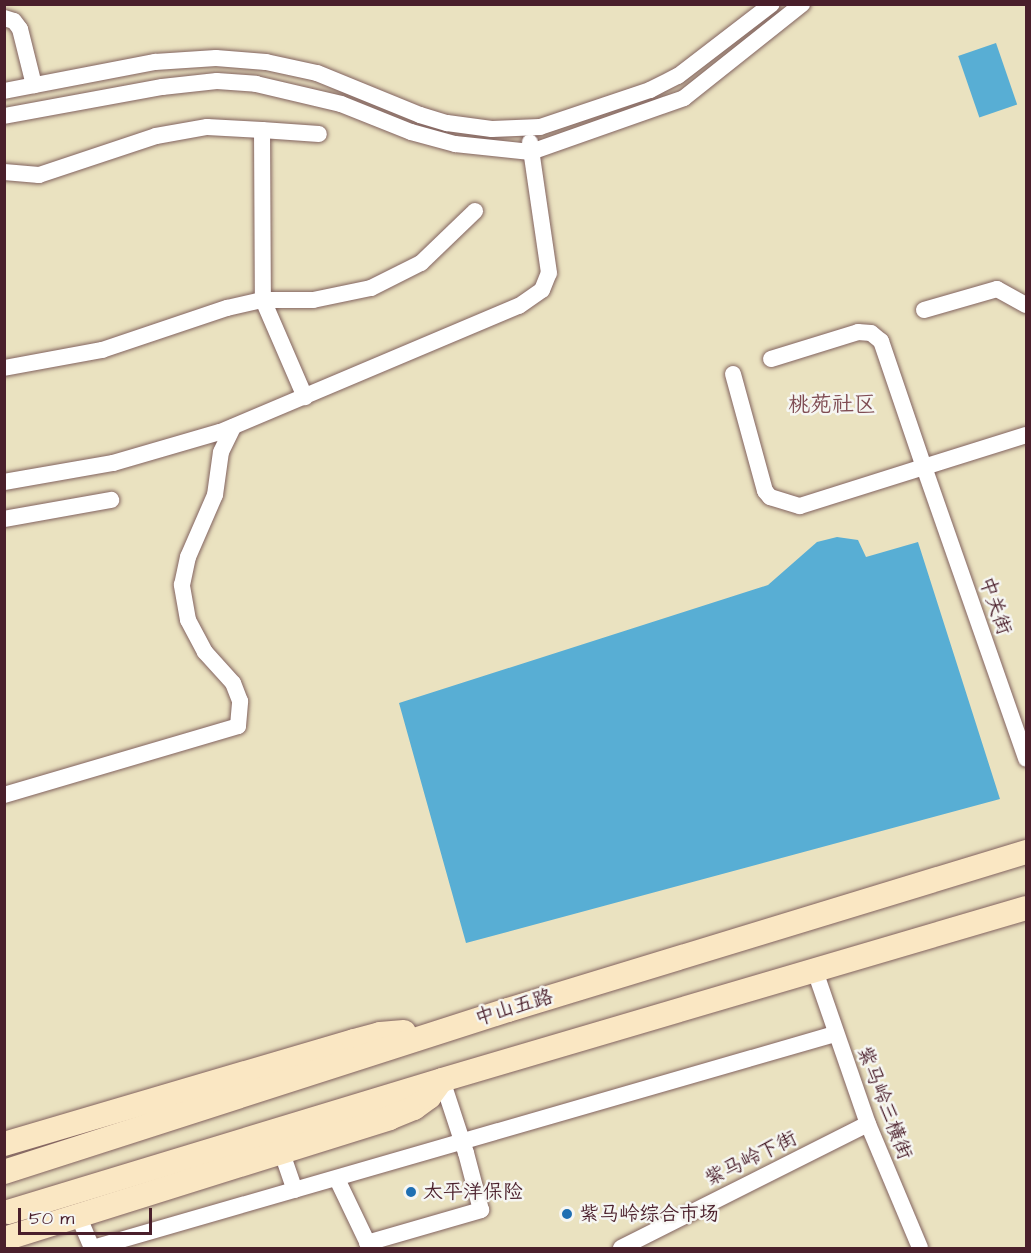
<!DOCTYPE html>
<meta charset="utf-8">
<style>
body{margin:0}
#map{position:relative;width:1031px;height:1253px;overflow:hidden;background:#eae2c0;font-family:"Architects Daughter","LXGW WenKai TC",sans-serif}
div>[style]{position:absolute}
.water>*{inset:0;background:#58aed4;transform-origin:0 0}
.roads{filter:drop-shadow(0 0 2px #82635f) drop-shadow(0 0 2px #82635f)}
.street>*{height:16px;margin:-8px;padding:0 8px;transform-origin:8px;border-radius:8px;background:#fff}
.secondary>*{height:24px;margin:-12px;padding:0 12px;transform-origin:12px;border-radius:12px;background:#fae7c3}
.dots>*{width:16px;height:16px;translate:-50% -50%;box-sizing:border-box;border:3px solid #f6f6f2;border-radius:50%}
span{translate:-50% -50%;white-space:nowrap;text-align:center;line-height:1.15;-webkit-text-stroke:5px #f6f6f2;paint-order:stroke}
.street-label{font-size:20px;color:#4a1f2b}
.poi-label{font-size:20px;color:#4a1f2b}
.left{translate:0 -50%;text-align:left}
.quarter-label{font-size:22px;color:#7f4c52}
.frame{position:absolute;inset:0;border:6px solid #4a1f2b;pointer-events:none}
.scale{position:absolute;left:18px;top:1208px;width:134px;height:27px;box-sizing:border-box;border:3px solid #4a1f2b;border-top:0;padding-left:8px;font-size:18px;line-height:21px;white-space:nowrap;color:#4a1f2b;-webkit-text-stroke:4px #f6f6f2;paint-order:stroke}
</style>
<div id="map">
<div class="water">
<i style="left:996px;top:43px;width:65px;height:40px;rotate:71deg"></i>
<i style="clip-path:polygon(837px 537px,858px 540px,866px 557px,918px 542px,1000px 799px,466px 943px,399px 703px,768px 585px,817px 542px)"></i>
</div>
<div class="roads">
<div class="street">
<i style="left:4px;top:18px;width:10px;rotate:17deg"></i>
<i style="left:14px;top:21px;width:10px;rotate:53deg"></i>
<i style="left:20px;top:29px;width:58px;rotate:76deg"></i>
<i style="left:4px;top:91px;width:154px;rotate:-10.9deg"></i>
<i style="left:155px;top:62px;width:61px;rotate:-3.8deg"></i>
<i style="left:216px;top:58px;width:50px;rotate:4.6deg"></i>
<i style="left:266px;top:62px;width:52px;rotate:12.2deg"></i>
<i style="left:317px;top:73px;width:111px;rotate:22.2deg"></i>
<i style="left:420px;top:115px;width:28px;rotate:17deg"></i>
<i style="left:447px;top:123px;width:45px;rotate:7.6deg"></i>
<i style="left:492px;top:129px;width:48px;rotate:-2.4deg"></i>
<i style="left:540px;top:127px;width:116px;rotate:-18.6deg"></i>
<i style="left:650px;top:90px;width:31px;rotate:-27deg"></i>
<i style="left:678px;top:76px;width:118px;rotate:-37.5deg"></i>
<i style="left:4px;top:116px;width:161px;rotate:-10.4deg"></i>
<i style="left:162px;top:87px;width:55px;rotate:-6.2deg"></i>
<i style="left:217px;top:81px;width:39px;rotate:4deg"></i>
<i style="left:256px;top:84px;width:87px;rotate:13.2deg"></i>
<i style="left:341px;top:104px;width:75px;rotate:21.8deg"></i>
<i style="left:411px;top:132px;width:46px;rotate:15.3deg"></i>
<i style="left:455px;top:144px;width:76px;rotate:6deg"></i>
<i style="left:531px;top:152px;width:162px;rotate:-19.4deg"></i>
<i style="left:684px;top:98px;width:151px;rotate:-38.5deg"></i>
<i style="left:262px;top:130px;width:57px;rotate:4deg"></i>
<i style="left:4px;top:172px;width:35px;rotate:5deg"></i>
<i style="left:39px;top:175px;width:123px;rotate:-18.4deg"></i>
<i style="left:156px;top:136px;width:52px;rotate:-10deg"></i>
<i style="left:207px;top:127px;width:55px;rotate:3.1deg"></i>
<i style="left:262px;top:130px;width:170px;rotate:89.7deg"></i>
<i style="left:263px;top:300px;width:106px;rotate:66.6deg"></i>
<i style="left:924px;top:310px;width:76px;rotate:-16deg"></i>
<i style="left:997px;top:289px;width:33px;rotate:29deg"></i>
<i style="left:771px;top:359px;width:91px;rotate:-17.2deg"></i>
<i style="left:858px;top:332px;width:13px;rotate:4deg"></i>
<i style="left:871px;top:333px;width:13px;rotate:39deg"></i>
<i style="left:881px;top:341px;width:133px;rotate:71.2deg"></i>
<i style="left:924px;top:467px;width:107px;rotate:-17.4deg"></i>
<i style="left:4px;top:368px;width:100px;rotate:-10.4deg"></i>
<i style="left:102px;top:350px;width:132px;rotate:-18.6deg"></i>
<i style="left:227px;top:308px;width:37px;rotate:-13deg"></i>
<i style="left:263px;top:300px;width:50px"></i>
<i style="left:313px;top:300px;width:59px;rotate:-11.7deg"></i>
<i style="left:371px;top:288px;width:56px;rotate:-26.6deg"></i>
<i style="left:421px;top:263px;width:75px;rotate:-43.9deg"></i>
<i style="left:733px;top:374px;width:121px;rotate:74.7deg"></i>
<i style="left:765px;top:491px;width:8px;rotate:50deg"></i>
<i style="left:770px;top:497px;width:31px;rotate:17deg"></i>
<i style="left:800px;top:506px;width:130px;rotate:-17.5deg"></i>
<i style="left:924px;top:467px;width:309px;rotate:70.7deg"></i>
<i style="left:4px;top:482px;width:111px;rotate:-9.9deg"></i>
<i style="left:113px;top:463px;width:111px;rotate:-16.2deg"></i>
<i style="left:220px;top:432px;width:324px;rotate:-22.9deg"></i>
<i style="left:519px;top:306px;width:28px;rotate:-35deg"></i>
<i style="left:542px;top:290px;width:18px;rotate:-68deg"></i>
<i style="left:549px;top:273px;width:132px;rotate:-98.3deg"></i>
<i style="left:4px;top:519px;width:109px;rotate:-10.1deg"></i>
<i style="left:4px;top:795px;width:244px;rotate:-16.4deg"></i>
<i style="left:238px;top:726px;width:25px;rotate:-85deg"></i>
<i style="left:240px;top:701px;width:19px;rotate:-111deg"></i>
<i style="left:233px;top:683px;width:42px;rotate:-132.1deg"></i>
<i style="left:205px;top:652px;width:36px;rotate:-118deg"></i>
<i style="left:188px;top:620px;width:36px;rotate:-100deg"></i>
<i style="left:182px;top:585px;width:29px;rotate:-78deg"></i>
<i style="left:188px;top:557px;width:68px;rotate:-66.5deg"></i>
<i style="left:215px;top:495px;width:43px;rotate:-82.1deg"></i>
<i style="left:221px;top:452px;width:28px;rotate:-64deg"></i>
<i style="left:815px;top:971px;width:162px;rotate:70.9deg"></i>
<i style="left:868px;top:1124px;width:134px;rotate:67.2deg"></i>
<i style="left:282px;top:1153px;width:39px;rotate:71deg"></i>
<i style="left:337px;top:1179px;width:76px;rotate:64.4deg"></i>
<i style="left:78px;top:1215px;width:36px;rotate:67deg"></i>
<i style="left:367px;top:1243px;width:119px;rotate:-16.1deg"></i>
<i style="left:481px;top:1210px;width:59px;rotate:-104.7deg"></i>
<i style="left:466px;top:1153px;width:77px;rotate:-108.2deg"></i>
<i style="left:93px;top:1248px;width:772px;rotate:-16.09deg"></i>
<i style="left:621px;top:1248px;width:276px;rotate:-26.7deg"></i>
</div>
<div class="secondary">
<i style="left:4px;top:1144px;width:365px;rotate:-16.4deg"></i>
<i style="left:354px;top:1041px;width:27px;rotate:-15deg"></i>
<i style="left:380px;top:1034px;width:24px;rotate:-5deg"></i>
<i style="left:4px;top:1172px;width:529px;rotate:-17.82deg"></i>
<i style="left:508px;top:1010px;width:542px;rotate:-16.96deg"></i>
<i style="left:8px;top:1212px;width:454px;rotate:-16.9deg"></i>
<i style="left:442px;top:1080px;width:609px;rotate:-16.41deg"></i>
<i style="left:4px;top:1239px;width:404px;rotate:-17.4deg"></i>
<i style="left:389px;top:1118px;width:27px;rotate:-22deg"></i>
<i style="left:414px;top:1108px;width:19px;rotate:-36deg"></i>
<i style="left:429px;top:1097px;width:19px;rotate:-54deg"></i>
</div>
</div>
<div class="dots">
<i style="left:411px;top:1192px;background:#1f6fb2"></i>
<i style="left:567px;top:1214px;background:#1f6fb2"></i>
</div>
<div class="street-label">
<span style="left:995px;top:606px;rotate:71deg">中关街</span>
<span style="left:514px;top:1008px;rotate:-17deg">中山五路</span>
<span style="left:884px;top:1103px;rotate:69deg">紫马岭三横街</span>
<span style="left:751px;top:1159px;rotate:-26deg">紫马岭下街</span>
</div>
<div class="poi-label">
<span class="left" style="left:423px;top:1192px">太平洋保险</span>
<span class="left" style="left:579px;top:1214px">紫马岭综合市场</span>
</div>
<div class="quarter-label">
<span style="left:832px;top:405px">桃苑社区</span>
</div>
<div class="frame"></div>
<div class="scale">50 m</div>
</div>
